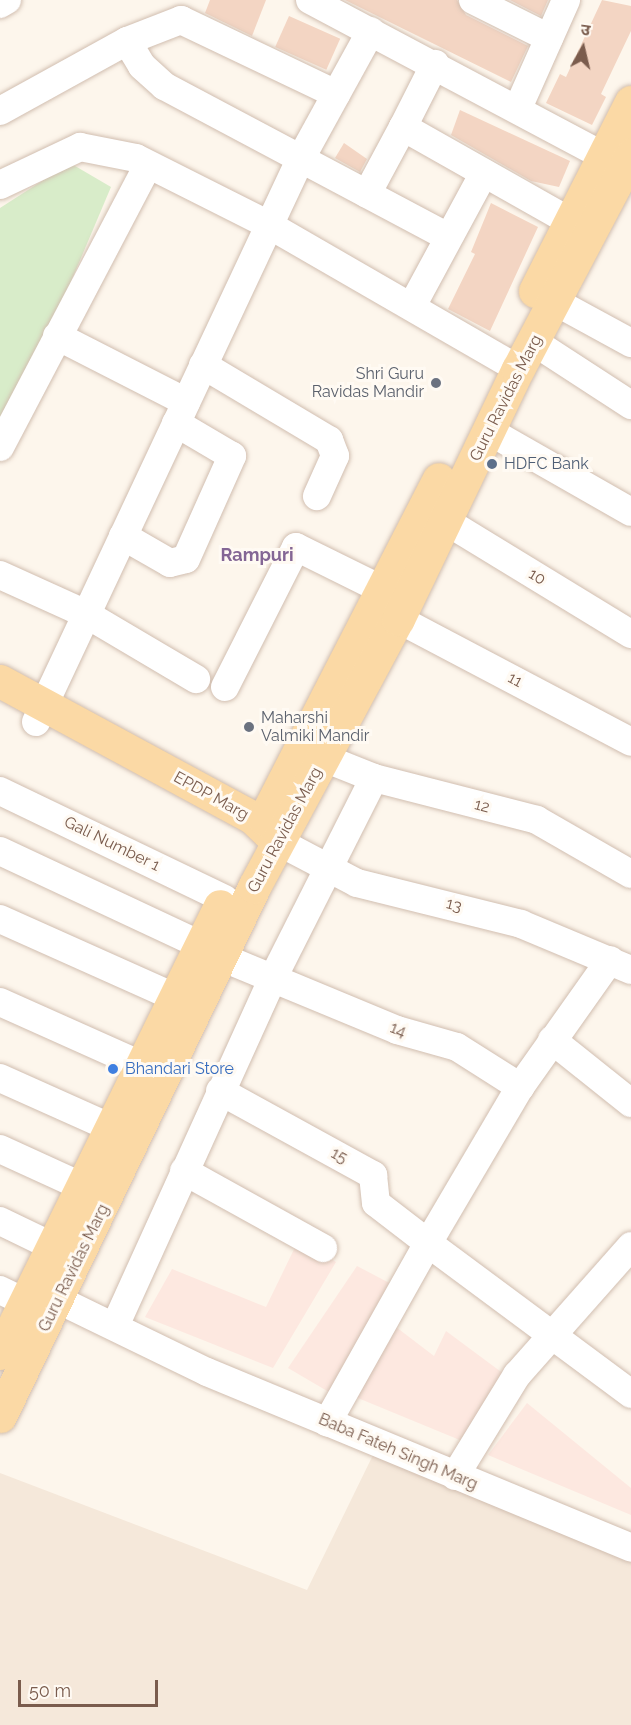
<!DOCTYPE html>
<meta charset="utf-8">
<style>
body{margin:0}
#map{position:relative;width:631px;height:1725px;overflow:hidden;background:#fdf6ec;font-family:Raleway,"Noto Sans Devanagari",sans-serif}
div>[style]{position:absolute}
.residential>*{inset:0;background:#f5e8da}
.commercial>*{inset:0;background:#fde8e0}
.green>*{inset:0;background:#d8ecc9}
.building>*{inset:0;background:#f3d5c3;transform-origin:0 0}
.roads{filter:drop-shadow(0 0 2px #d1beb0) drop-shadow(0 0 2px #d1beb0)}
.minor>*{height:28px;margin:-14px;padding:0 14px;transform-origin:14px;border-radius:14px;background:#fff}
.major>*{height:33px;margin:-16.5px;padding:0 16.5px;transform-origin:16.5px;border-radius:16.5px;background:#fbd9a5}
.dots>*{width:16px;height:16px;translate:-50% -50%;box-sizing:border-box;border:3px solid #fffaf3;border-radius:50%}
span{translate:-50% -50%;white-space:nowrap;text-align:center;line-height:1.15;-webkit-text-stroke:6px #fffaf3;paint-order:stroke}
.worship-label{font-size:16px;color:#5b616d}
.right{translate:-100% -50%;text-align:right}
.left{translate:0 -50%;text-align:left}
.street-label{font-size:16px;color:#7a5c4d}
.service-label{font-size:16px;color:#4e5e75}
.shop-label{font-size:16px;color:#366cbe}
.neighbourhood-label{font-size:18px;color:#846695;font-weight:700}
.north{position:absolute;left:553px;top:18px;width:60px;height:60px;-webkit-text-stroke:4px #fffaf3;paint-order:stroke;rotate:8deg;font-size:16px;font-weight:700;line-height:24px;text-align:center;color:#7a5c4d}
.north::after{content:'';display:block;margin:auto;width:21px;height:27px;background:#7a5c4d;clip-path:polygon(50% 0,100% 100%,50% 72%,0 100%)}
.scale{position:absolute;left:18px;top:1680px;width:140px;height:27px;box-sizing:border-box;border:3px solid #7a5c4d;border-top:0;padding-left:8px;font-size:18px;line-height:21px;white-space:nowrap;color:#7a5c4d;-webkit-text-stroke:4px #fffaf3;paint-order:stroke}
</style>
<div id="map">
<div class="residential">
<i style="clip-path:polygon(373px 1455px,631px 1562px,631px 1725px,0 1725px,0 1473px,307px 1590px)"></i>
</div>
<div class="commercial">
<i style="clip-path:polygon(299px 1239px,336px 1262px,273px 1368px,145px 1317px,172px 1269px,266px 1307px)"></i>
<i style="clip-path:polygon(357px 1266px,397px 1287px,334px 1395px,288px 1368px)"></i>
<i style="clip-path:polygon(396px 1327px,434px 1356px,446px 1331px,524px 1389px,484px 1450px,353px 1396px)"></i>
<i style="clip-path:polygon(527px 1403px,631px 1488px,631px 1515px,488px 1455px)"></i>
</div>
<div class="green">
<i style="clip-path:polygon(70px 163px,111px 187px,39px 357px,0 429px,0 208px)"></i>
</div>
<div class="building">
<i style="clip-path:polygon(210px 0,266px 0,252px 36px,205px 13px)"></i>
<i style="clip-path:polygon(345px 0,457px 0,466px 15px,528px 46px,511px 82px)"></i>
<i style="clip-path:polygon(510px 0,548px 0,541px 16px)"></i>
<i style="clip-path:polygon(602px 0,631px 6px,631px 31px,601px 94px,606px 97px,592px 125px,546px 103px,560px 74px,566px 77px)"></i>
<i style="left:289px;top:16px;width:56px;height:34px;rotate:24deg"></i>
<i style="clip-path:polygon(460px 110px,570px 161px,559px 187px,531px 181px,451px 135px)"></i>
<i style="clip-path:polygon(344px 143px,367px 159px,360px 172px,335px 158px)"></i>
<i style="clip-path:polygon(491px 203px,538px 227px,490px 331px,448px 309px,475px 254px,471px 252px)"></i>
</div>
<div class="roads">
<div class="minor">
<i style="left:310px;top:0;width:353px;rotate:28deg"></i>
<i style="left:473px;top:0;width:85px;rotate:26.6deg"></i>
<i style="left:0;top:4px;width:8px;rotate:-30deg"></i>
<i style="left:127px;top:41px;width:29px;rotate:59deg"></i>
<i style="left:142px;top:66px;width:30px;rotate:42deg"></i>
<i style="left:164px;top:86px;width:322px;rotate:28deg"></i>
<i style="left:518px;top:108px;width:118px;rotate:-66deg"></i>
<i style="left:0;top:111px;width:145px;rotate:-28.9deg"></i>
<i style="left:127px;top:41px;width:58px;rotate:-21.3deg"></i>
<i style="left:181px;top:20px;width:172px;rotate:25.5deg"></i>
<i style="left:403px;top:127px;width:71px;rotate:-63.1deg"></i>
<i style="left:0;top:185px;width:89px;rotate:-25.4deg"></i>
<i style="left:80px;top:147px;width:57px;rotate:11.1deg"></i>
<i style="left:136px;top:158px;width:149px;rotate:26.7deg"></i>
<i style="left:269px;top:225px;width:288px;rotate:30deg"></i>
<i style="left:367px;top:194px;width:76px;rotate:-61.8deg"></i>
<i style="left:403px;top:127px;width:193px;rotate:29.5deg"></i>
<i style="left:554px;top:301px;width:88px;rotate:28.6deg"></i>
<i style="left:412px;top:306px;width:151px;rotate:-61.6deg"></i>
<i style="left:57px;top:336px;width:145px;rotate:27.1deg"></i>
<i style="left:534px;top:342px;width:116px;rotate:33deg"></i>
<i style="left:203px;top:365px;width:147px;rotate:30.8deg"></i>
<i style="left:329px;top:440px;width:17px;rotate:69deg"></i>
<i style="left:335px;top:456px;width:44px;rotate:114.2deg"></i>
<i style="left:489px;top:431px;width:163px;rotate:29.7deg"></i>
<i style="left:0;top:447px;width:318px;rotate:-62.3deg"></i>
<i style="left:444px;top:520px;width:219px;rotate:31.4deg"></i>
<i style="left:123px;top:536px;width:54px;rotate:29.9deg"></i>
<i style="left:170px;top:563px;width:16px;rotate:-14deg"></i>
<i style="left:186px;top:559px;width:113px;rotate:-65.9deg"></i>
<i style="left:232px;top:456px;width:65px;rotate:-149.5deg"></i>
<i style="left:0;top:575px;width:94px;rotate:24.4deg"></i>
<i style="left:86px;top:614px;width:128px;rotate:30.6deg"></i>
<i style="left:398px;top:619px;width:263px;rotate:27.8deg"></i>
<i style="left:225px;top:687px;width:157px;rotate:-63.1deg"></i>
<i style="left:296px;top:547px;width:95px;rotate:26.3deg"></i>
<i style="left:36px;top:722px;width:621px;rotate:-64.84deg"></i>
<i style="left:300px;top:160px;width:147px;rotate:-61.2deg"></i>
<i style="left:324px;top:758px;width:54px;rotate:21.8deg"></i>
<i style="left:374px;top:778px;width:168px;rotate:14.4deg"></i>
<i style="left:537px;top:820px;width:108px;rotate:29.9deg"></i>
<i style="left:0;top:791px;width:249px;rotate:25.7deg"></i>
<i style="left:277px;top:841px;width:90px;rotate:27.7deg"></i>
<i style="left:357px;top:883px;width:169px;rotate:14deg"></i>
<i style="left:521px;top:924px;width:119px;rotate:22.7deg"></i>
<i style="left:0;top:851px;width:222px;rotate:25.1deg"></i>
<i style="left:0;top:919px;width:191px;rotate:24.1deg"></i>
<i style="left:221px;top:957px;width:191px;rotate:22.5deg"></i>
<i style="left:397px;top:1030px;width:62px;rotate:15.8deg"></i>
<i style="left:457px;top:1047px;width:75px;rotate:32.4deg"></i>
<i style="left:610px;top:960px;width:156px;rotate:125.3deg"></i>
<i style="left:520px;top:1087px;width:181px;rotate:120.5deg"></i>
<i style="left:428px;top:1243px;width:253px;rotate:36.6deg"></i>
<i style="left:0;top:1002px;width:157px;rotate:24.1deg"></i>
<i style="left:552px;top:1040px;width:101px;rotate:38.6deg"></i>
<i style="left:0;top:1078px;width:123px;rotate:24.1deg"></i>
<i style="left:220px;top:1091px;width:175px;rotate:28.8deg"></i>
<i style="left:373px;top:1175px;width:28px;rotate:84deg"></i>
<i style="left:376px;top:1203px;width:66px;rotate:37.6deg"></i>
<i style="left:428px;top:1243px;width:206px;rotate:119.3deg"></i>
<i style="left:0;top:1149px;width:89px;rotate:24.6deg"></i>
<i style="left:184px;top:1171px;width:159px;rotate:29deg"></i>
<i style="left:0;top:1221px;width:60px;rotate:25.7deg"></i>
<i style="left:36px;top:1289px;width:190px;rotate:25.9deg"></i>
<i style="left:207px;top:1372px;width:459px;rotate:22.5deg"></i>
<i style="left:0;top:1290px;width:28px;rotate:26deg"></i>
<i style="left:115px;top:1326px;width:380px;rotate:-65.6deg"></i>
<i style="left:272px;top:980px;width:226px;rotate:-63.2deg"></i>
<i style="left:455px;top:1476px;width:119px;rotate:-58.5deg"></i>
<i style="left:517px;top:1375px;width:172px;rotate:-48.5deg"></i>
</div>
<div class="major">
<i style="left:535px;top:291px;width:212px;rotate:-63.1deg"></i>
<i style="left:0;top:681px;width:286px;rotate:28.4deg"></i>
<i style="left:252px;top:817px;width:33px;rotate:44deg"></i>
<i style="left:264px;top:819px;width:382px;rotate:-62.8deg"></i>
<i style="left:0;top:1353px;width:498px;rotate:-63.8deg"></i>
<i style="left:0;top:1416px;width:587px;rotate:-64.35deg"></i>
<i style="left:254px;top:887px;width:304px;rotate:-61.8deg"></i>
<i style="left:398px;top:619px;width:277px;rotate:-64.4deg"></i>
<i style="left:518px;top:369px;width:242px;rotate:-62.2deg"></i>
</div>
</div>
<div class="dots">
<i style="left:436px;top:383px;background:#6b7280"></i>
<i style="left:492px;top:464px;background:#5c6f8a"></i>
<i style="left:249px;top:727px;background:#6b7280"></i>
<i style="left:113px;top:1069px;background:#3f7fe0"></i>
</div>
<div class="worship-label">
<span class="right" style="left:424px;top:383px">Shri Guru<br>Ravidas Mandir</span>
<span class="left" style="left:261px;top:727px">Maharshi<br>Valmiki Mandir</span>
</div>
<div class="street-label">
<span style="left:506px;top:398px;rotate:-63deg">Guru Ravidas Marg</span>
<span style="left:537px;top:577px;rotate:31deg">10</span>
<span style="left:515px;top:680px;rotate:28deg">11</span>
<span style="left:211px;top:796px;rotate:29deg">EPDP Marg</span>
<span style="left:482px;top:806px;rotate:15deg">12</span>
<span style="left:285px;top:830px;rotate:-62deg">Guru Ravidas Marg</span>
<span style="left:112px;top:844px;rotate:26deg">Gali Number 1</span>
<span style="left:454px;top:905px;rotate:15deg">13</span>
<span style="left:398px;top:1030px;rotate:22deg">14</span>
<span style="left:339px;top:1156px;rotate:29deg">15</span>
<span style="left:74px;top:1268px;rotate:-64deg">Guru Ravidas Marg</span>
<span style="left:398px;top:1452px;rotate:23deg">Baba Fateh Singh Marg</span>
</div>
<div class="service-label">
<span class="left" style="left:504px;top:464px">HDFC Bank</span>
</div>
<div class="shop-label">
<span class="left" style="left:125px;top:1069px">Bhandari Store</span>
</div>
<div class="neighbourhood-label">
<span style="left:257px;top:555px">Rampuri</span>
</div>
<div class="north">उ</div>
<div class="scale">50 m</div>
</div>
